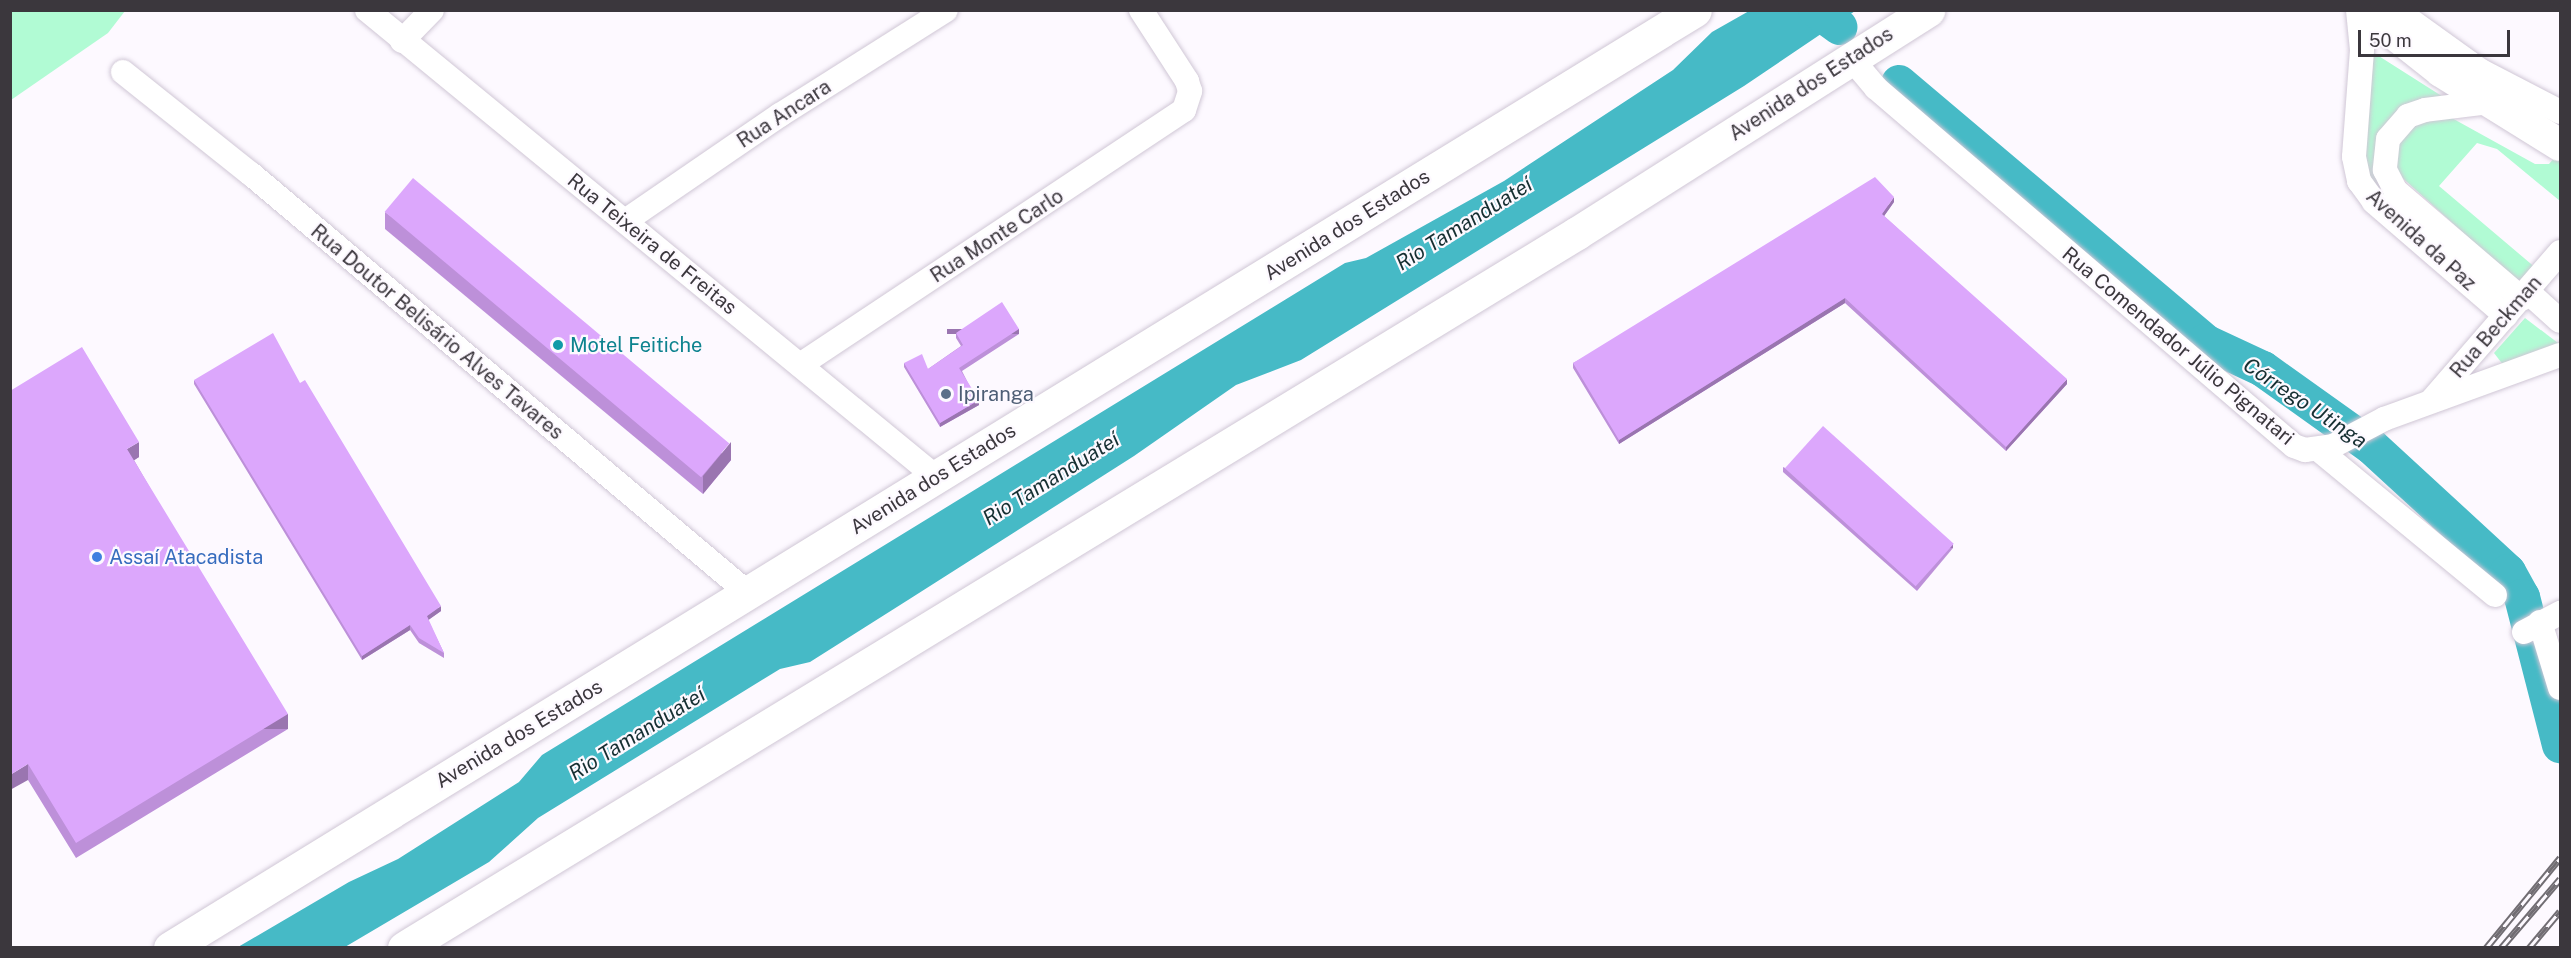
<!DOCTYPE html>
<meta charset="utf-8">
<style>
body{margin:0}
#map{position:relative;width:2571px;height:958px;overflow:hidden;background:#fdf9ff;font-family:"Public Sans",sans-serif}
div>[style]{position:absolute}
.green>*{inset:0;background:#b1fbd4}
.water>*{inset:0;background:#46bac6}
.river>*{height:36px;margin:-18px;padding:0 18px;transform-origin:18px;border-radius:18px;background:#46bac6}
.roads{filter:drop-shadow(0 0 2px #d0c7d6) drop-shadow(0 0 2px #d0c7d6)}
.minor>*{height:24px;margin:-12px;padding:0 12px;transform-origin:12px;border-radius:12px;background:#fff}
.major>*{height:32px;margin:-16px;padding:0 16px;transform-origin:16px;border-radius:16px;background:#fff}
.highway>*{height:33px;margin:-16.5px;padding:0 16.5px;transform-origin:16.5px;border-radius:16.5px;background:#fff}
.rail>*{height:7px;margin-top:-3.5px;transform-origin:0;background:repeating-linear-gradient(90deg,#fdf9ff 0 14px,#716d73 0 28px);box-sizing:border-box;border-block:2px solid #716d73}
.wall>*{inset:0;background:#bd90d9}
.shaded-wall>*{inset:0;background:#9a75b0;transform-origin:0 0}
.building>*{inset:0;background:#dca7fc;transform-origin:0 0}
.dots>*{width:16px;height:16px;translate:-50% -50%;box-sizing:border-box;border:3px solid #fdf9ff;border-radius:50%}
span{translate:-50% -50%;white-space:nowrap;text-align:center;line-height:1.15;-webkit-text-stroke:4.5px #fdf9ff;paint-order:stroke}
.street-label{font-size:20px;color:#3b373d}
.culture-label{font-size:20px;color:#0d838f}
.left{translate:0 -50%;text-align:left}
.service-label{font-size:20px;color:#4e5e75}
.shop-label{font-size:20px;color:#366cbe}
.water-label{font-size:21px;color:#162f32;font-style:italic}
.frame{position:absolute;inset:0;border:12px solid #3b373d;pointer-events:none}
.scale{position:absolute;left:2358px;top:30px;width:152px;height:27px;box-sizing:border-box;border:3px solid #3b373d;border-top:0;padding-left:8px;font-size:18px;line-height:21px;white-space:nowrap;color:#3b373d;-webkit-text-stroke:4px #fdf9ff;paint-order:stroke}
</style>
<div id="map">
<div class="green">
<i style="clip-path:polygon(11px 10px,125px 10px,125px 11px,108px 33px,11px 100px)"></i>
<i style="clip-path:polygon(2374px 53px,2448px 100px,2406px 108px,2388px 195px,2380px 196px,2363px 163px)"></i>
<i style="clip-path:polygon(2450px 117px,2535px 164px,2549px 164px,2560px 151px,2560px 201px,2497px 149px,2477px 143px,2439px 186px,2537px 269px,2518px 282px,2397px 173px,2396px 147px,2411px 125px)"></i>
<i style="clip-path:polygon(2525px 318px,2558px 343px,2557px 348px,2504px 366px,2494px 353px)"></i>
</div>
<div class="water">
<i style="clip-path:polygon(1749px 11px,1855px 11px,1744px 86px,1301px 360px,1236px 385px,1134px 456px,908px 600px,810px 662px,780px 669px,538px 818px,489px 862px,345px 947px,238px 947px,349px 882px,398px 859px,519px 782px,542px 755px,1345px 263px,1366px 258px,1504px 181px,1673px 70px,1712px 32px)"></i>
</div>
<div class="river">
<i style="left:1816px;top:10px;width:29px;rotate:36deg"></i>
<i style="left:1899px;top:83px;width:401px;rotate:40.2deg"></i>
<i style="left:2205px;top:342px;width:64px;rotate:25deg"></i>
<i style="left:2263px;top:369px;width:133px;rotate:35.5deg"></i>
<i style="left:2371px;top:446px;width:186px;rotate:42.6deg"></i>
<i style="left:2508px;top:572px;width:29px;rotate:61deg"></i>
<i style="left:2522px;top:597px;width:153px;rotate:75.6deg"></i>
</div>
<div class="roads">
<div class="minor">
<i style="left:367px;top:10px;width:736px;rotate:39.38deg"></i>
<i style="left:2358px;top:10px;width:40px;rotate:84.3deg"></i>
<i style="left:2362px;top:50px;width:107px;rotate:94.3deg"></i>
<i style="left:2354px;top:157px;width:25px;rotate:78deg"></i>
<i style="left:2359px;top:181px;width:26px;rotate:54deg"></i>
<i style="left:2374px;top:202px;width:174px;rotate:40.8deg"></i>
<i style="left:2396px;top:10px;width:105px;rotate:35.7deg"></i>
<i style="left:2481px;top:71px;width:89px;rotate:27.4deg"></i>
<i style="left:402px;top:41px;width:43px;rotate:-45.9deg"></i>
<i style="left:1850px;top:57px;width:40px;rotate:50deg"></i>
<i style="left:1876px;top:88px;width:550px;rotate:40.58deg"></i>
<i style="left:2294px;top:446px;width:12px;rotate:20deg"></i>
<i style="left:2305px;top:450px;width:28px;rotate:-8deg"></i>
<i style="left:2333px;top:446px;width:58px;rotate:-27.9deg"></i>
<i style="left:2384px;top:419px;width:187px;rotate:-20deg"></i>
<i style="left:123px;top:72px;width:164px;rotate:38.6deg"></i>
<i style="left:251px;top:174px;width:651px;rotate:40.14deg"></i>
<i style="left:2489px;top:102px;width:64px;rotate:172.9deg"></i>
<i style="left:2425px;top:110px;width:18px;rotate:161deg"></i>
<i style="left:2408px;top:116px;width:30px;rotate:131deg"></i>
<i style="left:2388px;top:139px;width:31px;rotate:96deg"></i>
<i style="left:2385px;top:170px;width:22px;rotate:63deg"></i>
<i style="left:2395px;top:190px;width:167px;rotate:40.6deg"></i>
<i style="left:625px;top:221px;width:188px;rotate:-34.4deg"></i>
<i style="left:780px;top:115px;width:196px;rotate:-32.3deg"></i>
<i style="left:2528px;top:292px;width:43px;rotate:42.2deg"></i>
<i style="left:800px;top:365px;width:461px;rotate:-33.6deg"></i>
<i style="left:1184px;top:110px;width:20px;rotate:-72deg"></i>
<i style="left:1190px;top:91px;width:10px;rotate:-107deg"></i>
<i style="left:1187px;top:81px;width:85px;rotate:-122.9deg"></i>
<i style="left:2432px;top:400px;width:196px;rotate:-49.1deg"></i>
<i style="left:2319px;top:450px;width:228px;rotate:39.5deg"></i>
<i style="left:2540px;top:622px;width:69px;rotate:73.1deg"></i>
<i style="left:2524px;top:632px;width:41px;rotate:-27.8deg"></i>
</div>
<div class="major">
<i style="left:2364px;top:10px;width:98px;rotate:38.4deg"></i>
<i style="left:2441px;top:71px;width:140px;rotate:31.9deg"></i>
</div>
<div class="highway">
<i style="left:170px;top:948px;width:1790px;rotate:-31.59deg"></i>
<i style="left:404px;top:948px;width:1374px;rotate:-31.36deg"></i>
<i style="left:1577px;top:233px;width:416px;rotate:-32.4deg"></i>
</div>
</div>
<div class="rail">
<i style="left:2486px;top:948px;width:117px;rotate:-50.6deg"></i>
<i style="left:2501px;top:948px;width:91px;rotate:-49.5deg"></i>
<i style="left:2529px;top:948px;width:48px;rotate:-50deg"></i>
</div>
<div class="wall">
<i style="clip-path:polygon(1894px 202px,1884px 216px,2067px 384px,2006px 451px,1845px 303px,1619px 444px,1573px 368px,1573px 363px)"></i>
<i style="clip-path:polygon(385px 212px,731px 460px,703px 494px,385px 229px)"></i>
<i style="clip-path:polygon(956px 333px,1019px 334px,962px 371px,979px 405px,940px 427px,904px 367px,904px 363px,928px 369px,961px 346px,956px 338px)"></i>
<i style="clip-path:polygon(194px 380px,441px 611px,428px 620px,444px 653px,444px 658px,419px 643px,410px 630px,362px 660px,194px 384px)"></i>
<i style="clip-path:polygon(10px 391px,139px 457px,134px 460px,288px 729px,76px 858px,28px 780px)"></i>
<i style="clip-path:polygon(1783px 467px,1953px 548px,1917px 591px,1783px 472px)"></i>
</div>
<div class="shaded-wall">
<i style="clip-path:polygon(1894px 197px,1894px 202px,1882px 219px,1882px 214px)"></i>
<i style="clip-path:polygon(1845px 298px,1845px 303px,1619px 444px,1619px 440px)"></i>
<i style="left:1019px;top:329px;width:5px;height:72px;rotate:90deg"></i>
<i style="clip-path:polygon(2067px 379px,2067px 384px,2006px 451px,2006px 447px)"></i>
<i style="clip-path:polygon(979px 400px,979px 405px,940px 427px,940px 423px)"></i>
<i style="clip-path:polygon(139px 442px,139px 457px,127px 465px,127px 449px)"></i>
<i style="clip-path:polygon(731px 442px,731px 460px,703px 494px,703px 476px)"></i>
<i style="left:1953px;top:544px;width:4px;height:56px;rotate:90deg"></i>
<i style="clip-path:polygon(441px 606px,441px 611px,427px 621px,427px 616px)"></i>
<i style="clip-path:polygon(410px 625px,410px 630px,362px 660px,362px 656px)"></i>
<i style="left:288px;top:714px;width:15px;height:248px;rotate:90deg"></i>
<i style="clip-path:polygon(28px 764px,28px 780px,10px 790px,10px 775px)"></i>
</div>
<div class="building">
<i style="clip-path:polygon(1875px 177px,1894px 197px,1882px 214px,2067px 379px,2006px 447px,1845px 298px,1619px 440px,1573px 363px)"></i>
<i style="left:413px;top:178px;width:413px;height:44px;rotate:40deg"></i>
<i style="clip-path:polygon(1002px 302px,1019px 329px,959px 368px,979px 400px,940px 423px,904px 363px,922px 354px,928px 369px,963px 345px,956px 333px)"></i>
<i style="clip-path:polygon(273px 333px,300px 383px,305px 380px,441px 606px,427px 616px,444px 653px,419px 638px,410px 625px,362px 656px,194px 380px)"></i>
<i style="clip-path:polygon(82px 347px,139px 442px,127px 449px,288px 714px,76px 843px,28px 764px,10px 775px,10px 391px)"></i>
<i style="left:1823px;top:426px;width:176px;height:57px;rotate:42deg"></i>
</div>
<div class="dots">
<i style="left:558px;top:345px;background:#0f9aa8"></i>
<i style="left:946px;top:394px;background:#5c6f8a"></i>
<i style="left:97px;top:557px;background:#3f7fe0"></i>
</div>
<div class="street-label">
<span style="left:1811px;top:84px;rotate:-33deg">Avenida dos Estados</span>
<span style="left:784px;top:114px;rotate:-33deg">Rua Ancara</span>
<span style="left:1347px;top:225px;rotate:-32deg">Avenida dos Estados</span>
<span style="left:997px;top:236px;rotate:-33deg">Rua Monte Carlo</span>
<span style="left:2421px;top:240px;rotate:42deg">Avenida da Paz</span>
<span style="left:652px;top:244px;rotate:39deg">Rua Teixeira de Freitas</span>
<span style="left:2496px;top:327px;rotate:-49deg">Rua Beckman</span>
<span style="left:437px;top:332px;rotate:40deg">Rua Doutor Belisário Alves Tavares</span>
<span style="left:2178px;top:346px;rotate:40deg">Rua Comendador Júlio Pignatari</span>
<span style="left:933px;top:479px;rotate:-32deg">Avenida dos Estados</span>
<span style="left:519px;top:734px;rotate:-31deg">Avenida dos Estados</span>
</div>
<div class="culture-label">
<span class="left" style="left:570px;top:345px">Motel Feitiche</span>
</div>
<div class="service-label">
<span class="left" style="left:958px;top:394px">Ipiranga</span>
</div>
<div class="shop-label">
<span class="left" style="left:109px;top:557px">Assaí Atacadista</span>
</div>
<div class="water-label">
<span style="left:1464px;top:224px;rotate:-32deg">Rio Tamanduateí</span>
<span style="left:2305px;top:403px;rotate:34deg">Córrego Utinga</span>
<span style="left:1051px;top:479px;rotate:-32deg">Rio Tamanduateí</span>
<span style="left:637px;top:734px;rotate:-32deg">Rio Tamanduateí</span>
</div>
<div class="frame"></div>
<div class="scale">50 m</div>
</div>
